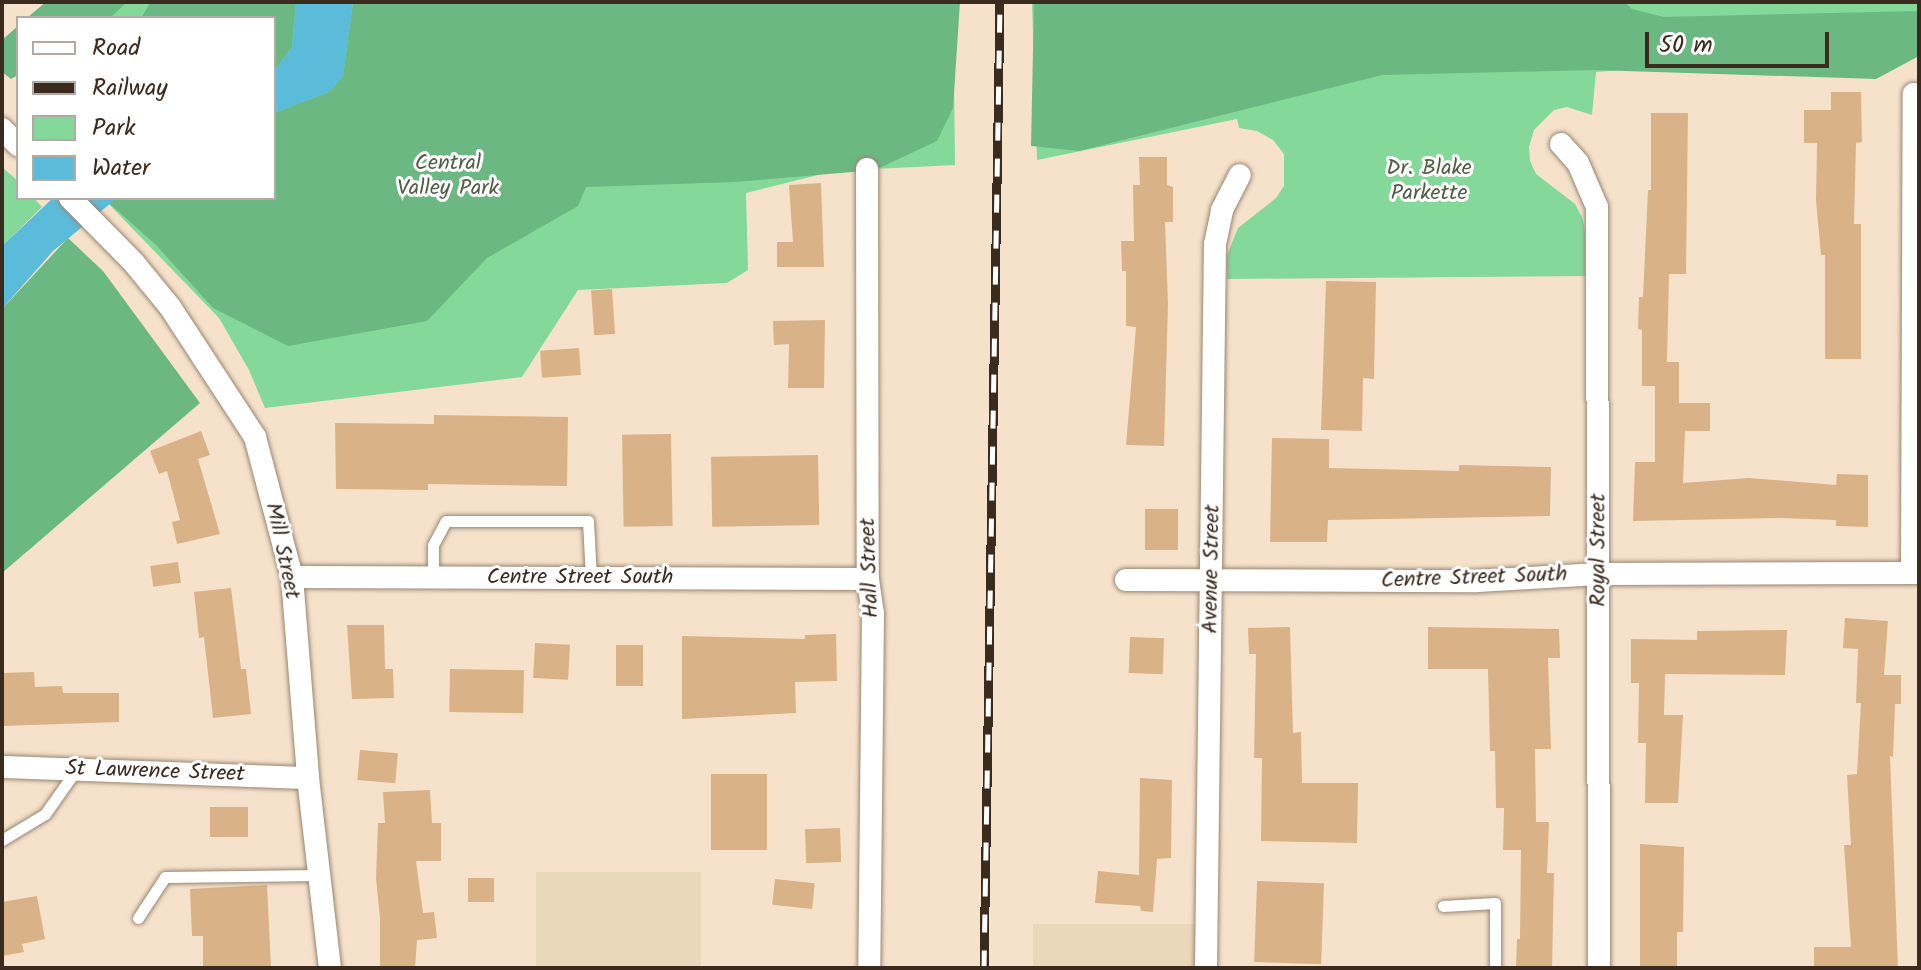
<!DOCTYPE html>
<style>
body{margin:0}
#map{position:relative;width:1921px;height:970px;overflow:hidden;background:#f6e2cb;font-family:Kalam,sans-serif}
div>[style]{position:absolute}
.built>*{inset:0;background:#e9d9ba;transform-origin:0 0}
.green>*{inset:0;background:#84d89a}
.forest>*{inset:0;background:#6bb882}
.water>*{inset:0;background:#5bbcd9}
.building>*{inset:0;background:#dab287;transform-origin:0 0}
.roads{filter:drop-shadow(0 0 2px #988674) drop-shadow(0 0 2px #988674)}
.service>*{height:11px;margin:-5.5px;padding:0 5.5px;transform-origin:5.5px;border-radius:5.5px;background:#fff}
.minor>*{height:22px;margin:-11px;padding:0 11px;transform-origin:11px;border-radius:11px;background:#fff}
.rail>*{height:9px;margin-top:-4.5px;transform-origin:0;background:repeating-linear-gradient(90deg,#fff 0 18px,#3b2a1e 0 36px);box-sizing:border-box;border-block:2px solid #3b2a1e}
span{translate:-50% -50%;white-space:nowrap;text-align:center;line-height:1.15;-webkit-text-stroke:6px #fff;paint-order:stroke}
.park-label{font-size:22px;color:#515e43}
.street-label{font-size:22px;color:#3b2a1e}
.frame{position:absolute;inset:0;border:4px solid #3b2a1e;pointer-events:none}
.legend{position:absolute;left:16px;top:16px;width:260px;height:184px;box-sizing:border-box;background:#fff;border:2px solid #b1aaa5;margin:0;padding:10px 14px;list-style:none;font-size:24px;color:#3b2a1e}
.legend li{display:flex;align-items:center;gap:16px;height:40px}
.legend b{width:40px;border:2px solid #b1aaa5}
.scale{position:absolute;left:1645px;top:32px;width:184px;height:36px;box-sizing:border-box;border:4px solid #3b2a1e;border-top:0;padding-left:10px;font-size:24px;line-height:28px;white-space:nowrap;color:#3b2a1e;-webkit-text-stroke:6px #fff;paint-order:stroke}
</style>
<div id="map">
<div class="built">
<i style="left:536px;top:872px;width:165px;height:96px"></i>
<i style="left:1033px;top:924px;width:184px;height:44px"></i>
</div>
<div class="green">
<i style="clip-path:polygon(46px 2px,953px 2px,955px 165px,834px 171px,746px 193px,748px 270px,727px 283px,578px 290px,522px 377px,265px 408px,249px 370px,219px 318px,103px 198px,274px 198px,274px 18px,27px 18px)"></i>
<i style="clip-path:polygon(1032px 2px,1919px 2px,1919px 47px,1596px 72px,1592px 115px,1567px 107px,1554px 110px,1534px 130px,1529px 147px,1530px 161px,1536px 174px,1575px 204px,1582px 217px,1585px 230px,1585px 276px,1227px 279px,1227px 255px,1238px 228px,1276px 198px,1284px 186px,1284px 154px,1273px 140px,1257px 131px,1239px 128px,1237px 119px,1037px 160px)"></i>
<i style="clip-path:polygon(2px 167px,18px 181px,18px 198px,34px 198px,42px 207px,2px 246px)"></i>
</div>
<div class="forest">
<i style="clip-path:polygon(46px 2px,127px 2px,110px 18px,27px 18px)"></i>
<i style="clip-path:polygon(147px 2px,296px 2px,292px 47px,274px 71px,274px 18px,141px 18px,149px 5px)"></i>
<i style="clip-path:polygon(353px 2px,960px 2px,953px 108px,937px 141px,875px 170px,735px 182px,586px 187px,578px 206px,487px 258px,427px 321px,288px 346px,213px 308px,156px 245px,109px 203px,117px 198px,274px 198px,274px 113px,329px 92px,343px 76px)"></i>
<i style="clip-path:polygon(1034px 2px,1624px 2px,1632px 9px,1664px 17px,1919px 11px,1919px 56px,1876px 79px,1594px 70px,1382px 75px,1079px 151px,1031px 146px)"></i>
<i style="clip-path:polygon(18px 26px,18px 75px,11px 79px,2px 72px,2px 40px)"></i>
<i style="clip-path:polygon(68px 238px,103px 271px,200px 403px,2px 573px,2px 309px)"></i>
</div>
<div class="water">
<i style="clip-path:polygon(296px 2px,353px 2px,343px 76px,329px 92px,274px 113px,274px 71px,292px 47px)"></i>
<i style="clip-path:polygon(53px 198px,117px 198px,53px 251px,2px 309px,2px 246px)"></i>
</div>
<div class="building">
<i style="clip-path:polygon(1831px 92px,1861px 92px,1862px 142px,1856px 143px,1854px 224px,1861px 224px,1861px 359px,1825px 359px,1825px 255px,1821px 255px,1816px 200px,1817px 143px,1804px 143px,1804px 110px,1831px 110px)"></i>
<i style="clip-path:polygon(1651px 113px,1688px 113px,1686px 274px,1669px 274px,1667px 362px,1679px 362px,1679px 403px,1710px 403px,1710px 431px,1685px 431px,1683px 483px,1749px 478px,1836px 485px,1837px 474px,1868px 475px,1868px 527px,1836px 526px,1836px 520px,1780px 518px,1633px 521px,1635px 462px,1655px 462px,1655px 386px,1642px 386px,1642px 330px,1638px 329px,1639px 297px,1643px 297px,1648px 190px,1651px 190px)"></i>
<i style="clip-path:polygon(1139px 157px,1167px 157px,1167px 185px,1173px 187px,1173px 222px,1165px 222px,1168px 304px,1164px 446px,1126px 445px,1136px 327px,1126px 326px,1126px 271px,1122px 271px,1121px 241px,1134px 241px,1133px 185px,1140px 185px)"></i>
<i style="clip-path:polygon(821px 183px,824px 267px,777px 267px,777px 242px,793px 242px,789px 185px)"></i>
<i style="clip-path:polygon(1326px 281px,1376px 282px,1374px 379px,1363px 378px,1362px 431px,1321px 430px)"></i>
<i style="left:612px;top:289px;width:45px;height:21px;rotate:86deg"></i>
<i style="clip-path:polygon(825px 320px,824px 388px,788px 388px,789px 344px,774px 345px,773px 321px)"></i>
<i style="left:579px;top:348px;width:27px;height:39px;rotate:86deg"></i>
<i style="clip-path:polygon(434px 415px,568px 417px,567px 486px,428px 484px,428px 490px,336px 489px,335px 423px,434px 424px)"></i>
<i style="clip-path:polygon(201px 431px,210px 455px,198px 459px,220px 534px,177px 544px,172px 522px,180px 520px,167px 471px,159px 474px,150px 451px)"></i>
<i style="left:671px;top:434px;width:92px;height:49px;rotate:89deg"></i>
<i style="clip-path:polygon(1272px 438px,1329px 439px,1329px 468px,1459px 471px,1459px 465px,1551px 467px,1550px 516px,1328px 520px,1327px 542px,1270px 542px)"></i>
<i style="left:818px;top:455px;width:70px;height:107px;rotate:89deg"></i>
<i style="left:1145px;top:509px;width:33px;height:41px"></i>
<i style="left:178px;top:562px;width:21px;height:28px;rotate:82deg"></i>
<i style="clip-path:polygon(231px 588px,241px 669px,246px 669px,251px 714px,213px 718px,204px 637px,199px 638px,194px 592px)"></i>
<i style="clip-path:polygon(1845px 618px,1888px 621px,1884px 675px,1901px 675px,1901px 704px,1895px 704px,1893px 757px,1890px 756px,1898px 968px,1814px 968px,1814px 947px,1851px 947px,1844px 845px,1851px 845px,1847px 775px,1857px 774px,1861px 703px,1856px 703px,1858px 649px,1843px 648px)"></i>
<i style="clip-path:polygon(347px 625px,384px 625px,385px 669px,393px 669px,394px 698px,352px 699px)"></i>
<i style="clip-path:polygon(1290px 627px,1293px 733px,1301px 732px,1302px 783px,1358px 783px,1357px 843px,1261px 841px,1262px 758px,1254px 758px,1256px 654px,1249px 654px,1248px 628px)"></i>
<i style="clip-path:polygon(1428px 627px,1559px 629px,1560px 658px,1548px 658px,1551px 749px,1535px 749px,1536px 822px,1549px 822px,1547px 873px,1554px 873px,1552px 968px,1516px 968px,1517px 939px,1520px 939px,1521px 850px,1503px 850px,1504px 808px,1496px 808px,1495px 751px,1490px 751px,1488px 669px,1428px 669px)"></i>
<i style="clip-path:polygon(1787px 630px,1785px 675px,1665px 674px,1664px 715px,1683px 715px,1678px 803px,1645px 803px,1646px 743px,1638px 743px,1639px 683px,1631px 683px,1631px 639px,1697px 640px,1697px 631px)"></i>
<i style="clip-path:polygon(836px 634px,837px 681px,795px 682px,796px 713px,682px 719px,682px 636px,805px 639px,805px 635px)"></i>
<i style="left:1130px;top:637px;width:34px;height:36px;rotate:2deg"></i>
<i style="left:535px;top:643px;width:35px;height:35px;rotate:3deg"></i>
<i style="left:616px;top:645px;width:27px;height:41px"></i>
<i style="left:450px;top:669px;width:74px;height:43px;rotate:1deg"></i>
<i style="clip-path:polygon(34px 672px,35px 687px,62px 686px,63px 693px,119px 693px,119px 722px,2px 726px,2px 673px)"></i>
<i style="left:360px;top:750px;width:38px;height:30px;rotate:5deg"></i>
<i style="left:711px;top:774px;width:56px;height:76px"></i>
<i style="clip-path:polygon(1140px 778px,1172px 780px,1171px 858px,1157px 859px,1153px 912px,1141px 911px,1140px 906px,1095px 903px,1098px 871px,1139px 875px)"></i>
<i style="clip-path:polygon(430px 790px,432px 823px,441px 823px,441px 861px,416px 861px,423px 913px,434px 912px,437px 938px,417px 940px,415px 968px,380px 968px,380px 918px,376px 879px,378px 823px,385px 823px,383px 792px)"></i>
<i style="left:210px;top:807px;width:38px;height:30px"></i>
<i style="left:840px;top:828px;width:34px;height:35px;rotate:88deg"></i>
<i style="clip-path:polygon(1640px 844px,1684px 847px,1683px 932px,1677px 932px,1677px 968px,1640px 968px)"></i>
<i style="left:494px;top:878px;width:24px;height:26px;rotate:90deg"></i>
<i style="left:775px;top:879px;width:40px;height:26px;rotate:6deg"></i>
<i style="left:1257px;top:881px;width:67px;height:81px;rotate:2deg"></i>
<i style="clip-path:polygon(267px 885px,271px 968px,203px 968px,203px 936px,192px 936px,190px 889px)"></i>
<i style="clip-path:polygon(37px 896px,45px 939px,22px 944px,24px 952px,2px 956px,2px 902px)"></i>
</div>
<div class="roads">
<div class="service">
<i style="left:433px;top:578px;width:33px;rotate:-90deg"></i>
<i style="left:433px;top:545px;width:27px;rotate:-62deg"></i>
<i style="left:446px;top:521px;width:142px"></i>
<i style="left:588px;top:521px;width:57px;rotate:87deg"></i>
<i style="left:2px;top:840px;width:50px;rotate:-31.2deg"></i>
<i style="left:45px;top:814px;width:54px;rotate:-54.8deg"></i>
<i style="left:1443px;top:906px;width:52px;rotate:-3.3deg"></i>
<i style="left:1495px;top:903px;width:65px;rotate:90deg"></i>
<i style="left:138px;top:918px;width:49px;rotate:-56.6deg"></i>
<i style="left:165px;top:877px;width:154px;rotate:-0.7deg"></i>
</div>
<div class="minor">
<i style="left:2px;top:129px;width:23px;rotate:45deg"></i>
<i style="left:1561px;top:144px;width:25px;rotate:48deg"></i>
<i style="left:1578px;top:163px;width:48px;rotate:66.6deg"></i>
<i style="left:1597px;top:207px;width:761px;rotate:89.85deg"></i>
<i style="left:867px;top:169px;width:410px;rotate:89.9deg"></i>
<i style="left:868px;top:579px;width:34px;rotate:82deg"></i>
<i style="left:873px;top:613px;width:355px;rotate:90.6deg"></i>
<i style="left:70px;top:198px;width:91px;rotate:45.4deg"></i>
<i style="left:134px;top:263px;width:57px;rotate:50.7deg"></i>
<i style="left:170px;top:307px;width:155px;rotate:56.8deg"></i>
<i style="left:255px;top:437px;width:145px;rotate:75.2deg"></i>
<i style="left:292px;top:577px;width:202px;rotate:85.4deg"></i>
<i style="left:308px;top:778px;width:191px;rotate:83.4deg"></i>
<i style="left:1912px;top:573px;width:479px;rotate:-89.8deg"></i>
<i style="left:292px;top:577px;width:576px;rotate:0.2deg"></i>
<i style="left:1126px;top:580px;width:351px;rotate:0.2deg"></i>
<i style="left:1477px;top:581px;width:122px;rotate:-3.3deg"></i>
<i style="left:1599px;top:574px;width:320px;rotate:-0.2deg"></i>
<i style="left:2px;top:767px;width:306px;rotate:2.1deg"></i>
<i style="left:1206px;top:968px;width:724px;rotate:-89.29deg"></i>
<i style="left:1215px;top:244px;width:35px;rotate:-78deg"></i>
<i style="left:1222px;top:210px;width:39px;rotate:-63deg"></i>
</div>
</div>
<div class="rail">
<i style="left:984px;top:968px;width:966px;rotate:-89.05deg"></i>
</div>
<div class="park-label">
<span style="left:448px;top:176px">Central<br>Valley Park</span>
<span style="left:1429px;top:181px">Dr. Blake<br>Parkette</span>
</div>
<div class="street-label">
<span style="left:1599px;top:550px;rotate:-90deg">Royal Street</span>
<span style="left:282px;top:551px;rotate:78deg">Mill Street</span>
<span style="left:870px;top:568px;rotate:-92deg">Hall Street</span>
<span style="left:1212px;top:569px;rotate:-89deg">Avenue Street</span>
<span style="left:580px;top:578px">Centre Street South</span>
<span style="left:1474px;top:578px;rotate:-2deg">Centre Street South</span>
<span style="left:155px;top:772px;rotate:2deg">St Lawrence Street</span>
</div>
<div class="frame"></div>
<ul class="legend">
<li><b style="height:10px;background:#fff"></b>Road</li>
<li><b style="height:10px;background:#3b2a1e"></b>Railway</li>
<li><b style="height:22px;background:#84d89a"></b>Park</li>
<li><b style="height:22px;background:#5bbcd9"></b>Water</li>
</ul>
<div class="scale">50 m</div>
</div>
